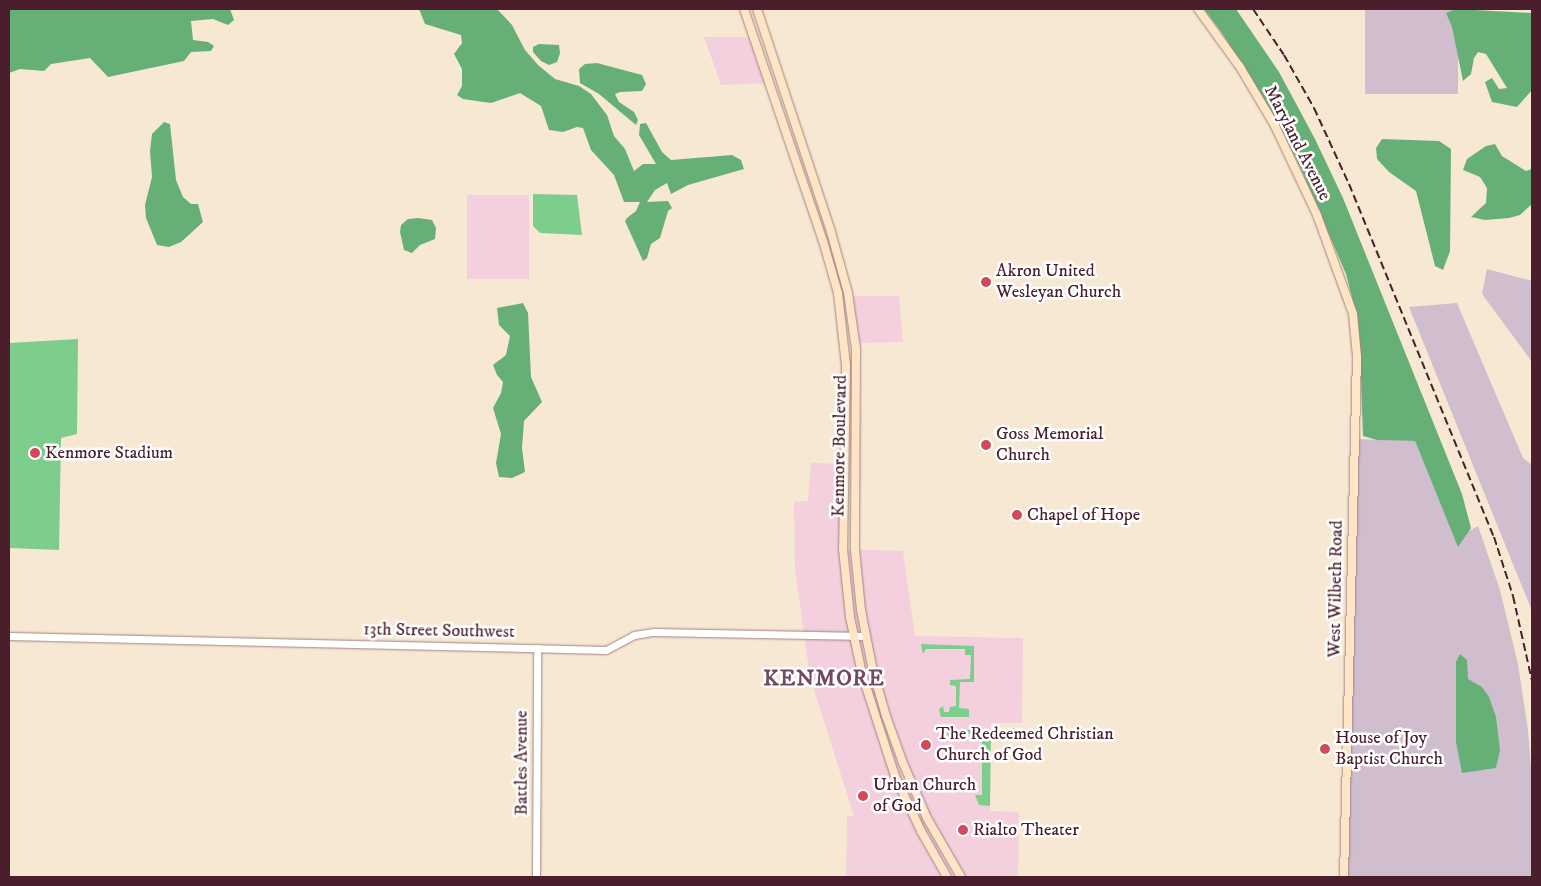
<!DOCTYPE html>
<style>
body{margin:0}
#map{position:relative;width:1541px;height:886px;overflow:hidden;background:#f7e8d4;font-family:"IM FELL DW Pica",serif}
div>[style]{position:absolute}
.built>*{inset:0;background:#f4cfde;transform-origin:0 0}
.industrial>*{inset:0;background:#d0bdce;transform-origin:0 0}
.green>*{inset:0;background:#7dcd8d}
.forest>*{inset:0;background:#66b078}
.roads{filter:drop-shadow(0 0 1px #a08480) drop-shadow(0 0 1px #a08480)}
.tertiary>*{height:7px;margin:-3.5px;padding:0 3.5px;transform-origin:3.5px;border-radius:3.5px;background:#fff}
.secondary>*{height:8px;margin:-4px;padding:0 4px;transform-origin:4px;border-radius:4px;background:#ffe4c6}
.rail>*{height:2px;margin-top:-1px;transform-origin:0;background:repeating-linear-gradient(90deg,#4a1f2b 0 8px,transparent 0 12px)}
.dots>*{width:14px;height:14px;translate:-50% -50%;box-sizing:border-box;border:2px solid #fff;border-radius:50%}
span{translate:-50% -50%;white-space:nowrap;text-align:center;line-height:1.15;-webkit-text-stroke:5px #fff;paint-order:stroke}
.street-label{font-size:18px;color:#4a1f2b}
.poi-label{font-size:18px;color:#4a1f2b}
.left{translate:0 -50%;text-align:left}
.district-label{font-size:22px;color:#714a62;font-weight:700;letter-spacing:1px}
.frame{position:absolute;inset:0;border:10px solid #4a1f2b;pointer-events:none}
</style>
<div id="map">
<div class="built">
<i style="clip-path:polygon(704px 37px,751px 37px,767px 83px,721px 85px)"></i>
<i style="left:467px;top:195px;width:62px;height:84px"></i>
<i style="clip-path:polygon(851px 296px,899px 296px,903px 342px,857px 343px)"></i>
<i style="clip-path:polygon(811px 463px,844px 464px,843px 549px,903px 551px,915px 636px,1023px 638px,1022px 723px,991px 723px,990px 811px,1019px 812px,1018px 877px,846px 877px,847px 816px,854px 816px,810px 677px,795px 570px,794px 502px,808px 501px)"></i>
</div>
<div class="industrial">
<i style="left:1365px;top:9px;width:93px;height:85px"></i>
<i style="clip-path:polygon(1487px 269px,1532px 281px,1532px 362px,1482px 294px)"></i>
<i style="clip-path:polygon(1457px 303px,1523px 458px,1532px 465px,1532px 611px,1409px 307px)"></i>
<i style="clip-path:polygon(1355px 439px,1415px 441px,1458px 546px,1466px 533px,1478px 526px,1500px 590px,1518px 664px,1528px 730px,1532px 781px,1532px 877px,1344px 877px)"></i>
</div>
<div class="green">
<i style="clip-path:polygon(533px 194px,577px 195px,582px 235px,540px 233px,533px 226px)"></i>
<i style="clip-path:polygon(78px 339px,77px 434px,61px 438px,59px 550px,9px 548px,9px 343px)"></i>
<i style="clip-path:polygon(921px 644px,974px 646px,974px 682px,960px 682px,959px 708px,969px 709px,969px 717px,941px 717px,939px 709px,943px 706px,944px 712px,949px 712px,950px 707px,956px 706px,956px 686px,950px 685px,950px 680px,970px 679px,971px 655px,965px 655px,965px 649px,926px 649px,923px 654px)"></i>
<i style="clip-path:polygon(946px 730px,991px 730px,990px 806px,979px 805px,975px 795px,982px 795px,982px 740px,977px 740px,976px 734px,953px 734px,950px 740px)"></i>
</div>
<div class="forest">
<i style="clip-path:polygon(9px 9px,230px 9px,234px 20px,228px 25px,213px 19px,191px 21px,193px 40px,208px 42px,214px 46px,211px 51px,191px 52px,184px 61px,108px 77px,90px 58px,51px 64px,44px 71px,20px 69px,9px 73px)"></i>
<i style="clip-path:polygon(419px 9px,497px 9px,512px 25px,525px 50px,538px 65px,555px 79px,579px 86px,591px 94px,607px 115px,614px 136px,625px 149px,634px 171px,643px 164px,656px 164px,639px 135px,640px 124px,646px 123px,662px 152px,671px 160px,732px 155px,741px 160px,744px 169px,688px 185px,671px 194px,667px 183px,655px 190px,647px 202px,668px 201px,672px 208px,668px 211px,660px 238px,651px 244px,647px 258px,643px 261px,625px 221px,627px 218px,636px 211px,640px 202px,624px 202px,614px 175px,591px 150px,583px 128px,577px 127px,563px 132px,549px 130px,541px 106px,520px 93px,491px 103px,463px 99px,457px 95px,462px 86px,462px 69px,454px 54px,462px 43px,461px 35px,425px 24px)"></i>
<i style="clip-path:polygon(1204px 9px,1236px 9px,1279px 72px,1315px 139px,1343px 198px,1462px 494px,1471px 528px,1458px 547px,1415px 441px,1377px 440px,1363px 436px,1360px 352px,1354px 305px,1346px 274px,1300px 167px,1275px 117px,1222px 33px)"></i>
<i style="clip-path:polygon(1456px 9px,1532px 13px,1532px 90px,1517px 107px,1492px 102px,1485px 82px,1492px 78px,1499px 89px,1507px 88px,1486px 54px,1478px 52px,1474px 58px,1471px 74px,1463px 81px,1452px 27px,1446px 13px)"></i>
<i style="clip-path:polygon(539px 44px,559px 45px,560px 53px,557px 62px,549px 65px,541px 61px,533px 52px,533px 47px)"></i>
<i style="clip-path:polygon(597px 63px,642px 75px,646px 84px,642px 91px,620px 92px,615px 94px,619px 102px,634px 112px,638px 120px,636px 125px,599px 94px,580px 83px,579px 69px,585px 64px)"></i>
<i style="clip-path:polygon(164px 122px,170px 124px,176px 180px,183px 197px,191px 204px,198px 204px,203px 222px,181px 242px,169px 247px,157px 245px,146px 218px,145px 205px,152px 177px,150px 151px,152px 134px)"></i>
<i style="clip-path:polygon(1382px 139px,1439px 141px,1451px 149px,1450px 251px,1443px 270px,1435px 266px,1416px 191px,1389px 172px,1377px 159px,1376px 148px)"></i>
<i style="clip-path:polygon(1495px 144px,1502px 156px,1526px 171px,1532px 169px,1532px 204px,1520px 215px,1509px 218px,1485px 220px,1471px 217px,1486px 203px,1487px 188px,1480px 177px,1463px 170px,1467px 159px,1486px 146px)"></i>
<i style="clip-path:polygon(418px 218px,432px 220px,436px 228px,435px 239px,420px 245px,412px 253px,404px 250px,400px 232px,401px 225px,408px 219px)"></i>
<i style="clip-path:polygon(523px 303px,528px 313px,531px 377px,542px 402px,524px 421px,522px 448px,525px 472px,512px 478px,499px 477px,496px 463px,501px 434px,493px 408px,501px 393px,503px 382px,497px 375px,493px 365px,506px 355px,510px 336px,499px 325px,497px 308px)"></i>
<i style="clip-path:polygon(1460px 654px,1467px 660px,1468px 679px,1482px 687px,1489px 697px,1496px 717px,1500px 750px,1496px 768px,1462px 773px,1456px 742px,1456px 662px)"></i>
</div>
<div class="roads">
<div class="tertiary">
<i style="left:9px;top:636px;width:597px;rotate:1.34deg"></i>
<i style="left:606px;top:650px;width:32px;rotate:-28deg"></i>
<i style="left:634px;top:635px;width:20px;rotate:-9deg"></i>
<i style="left:654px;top:632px;width:211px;rotate:1.1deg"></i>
<i style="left:536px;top:877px;width:229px;rotate:-89.7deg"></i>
</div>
<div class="secondary">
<i style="left:744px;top:9px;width:245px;rotate:71.2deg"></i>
<i style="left:823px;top:241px;width:54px;rotate:73.9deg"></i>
<i style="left:838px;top:293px;width:73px;rotate:83.7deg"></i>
<i style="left:846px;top:366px;width:183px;rotate:90.9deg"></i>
<i style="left:843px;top:549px;width:68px;rotate:84.1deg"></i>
<i style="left:850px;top:617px;width:58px;rotate:78.1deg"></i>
<i style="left:862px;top:674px;width:107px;rotate:72.1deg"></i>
<i style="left:895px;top:776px;width:61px;rotate:64.7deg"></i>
<i style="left:921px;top:831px;width:53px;rotate:60.5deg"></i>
<i style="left:757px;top:9px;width:235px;rotate:71.6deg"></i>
<i style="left:831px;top:232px;width:63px;rotate:74.4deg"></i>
<i style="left:848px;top:293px;width:57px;rotate:81.9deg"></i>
<i style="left:856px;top:349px;width:201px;rotate:90.3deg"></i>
<i style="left:855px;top:550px;width:60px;rotate:84.3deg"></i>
<i style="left:861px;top:610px;width:62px;rotate:78.9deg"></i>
<i style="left:873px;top:671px;width:47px;rotate:73.9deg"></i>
<i style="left:886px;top:716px;width:50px;rotate:70.1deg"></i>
<i style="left:903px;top:763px;width:60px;rotate:66.4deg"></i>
<i style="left:927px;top:818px;width:68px;rotate:60deg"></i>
<i style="left:1198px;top:9px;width:72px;rotate:54.1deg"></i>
<i style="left:1240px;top:67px;width:69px;rotate:59.3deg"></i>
<i style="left:1275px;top:126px;width:98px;rotate:64.7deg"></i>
<i style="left:1317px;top:215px;width:105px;rotate:70deg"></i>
<i style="left:1353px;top:314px;width:42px;rotate:84.6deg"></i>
<i style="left:1357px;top:356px;width:521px;rotate:91.43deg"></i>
</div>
</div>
<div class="rail">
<i style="left:1253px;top:9px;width:55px;rotate:56deg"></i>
<i style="left:1284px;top:55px;width:61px;rotate:60.5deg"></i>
<i style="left:1314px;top:108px;width:84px;rotate:65.3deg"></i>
<i style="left:1349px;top:184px;width:382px;rotate:67.7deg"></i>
<i style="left:1494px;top:537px;width:62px;rotate:72.1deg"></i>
<i style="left:1513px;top:596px;width:87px;rotate:77.4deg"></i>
</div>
<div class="dots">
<i style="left:986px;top:282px;background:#d1495b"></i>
<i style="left:986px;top:445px;background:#d1495b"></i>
<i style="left:35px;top:453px;background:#d1495b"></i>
<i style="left:1017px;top:515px;background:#d1495b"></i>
<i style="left:926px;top:745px;background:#d1495b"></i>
<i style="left:1325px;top:749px;background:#d1495b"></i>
<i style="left:863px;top:796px;background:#d1495b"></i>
<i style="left:963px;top:830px;background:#d1495b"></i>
</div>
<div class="street-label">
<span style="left:1297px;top:143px;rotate:63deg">Maryland Avenue</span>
<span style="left:840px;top:446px;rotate:-89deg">Kenmore Boulevard</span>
<span style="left:1336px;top:589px;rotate:-89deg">West Wilbeth Road</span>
<span style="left:439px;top:631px;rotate:1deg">13th Street Southwest</span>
<span style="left:522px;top:763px;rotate:-90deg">Battles Avenue</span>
</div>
<div class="poi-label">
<span class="left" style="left:996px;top:282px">Akron United<br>Wesleyan Church</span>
<span class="left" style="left:996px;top:445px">Goss Memorial<br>Church</span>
<span class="left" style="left:45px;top:453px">Kenmore Stadium</span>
<span class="left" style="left:1027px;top:515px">Chapel of Hope</span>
<span class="left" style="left:936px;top:745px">The Redeemed Christian<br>Church of God</span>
<span class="left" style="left:1335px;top:749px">House of Joy<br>Baptist Church</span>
<span class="left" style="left:873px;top:796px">Urban Church<br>of God</span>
<span class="left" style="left:973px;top:830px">Rialto Theater</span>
</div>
<div class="district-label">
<span style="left:824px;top:679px">KENMORE</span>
</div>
<div class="frame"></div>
</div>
